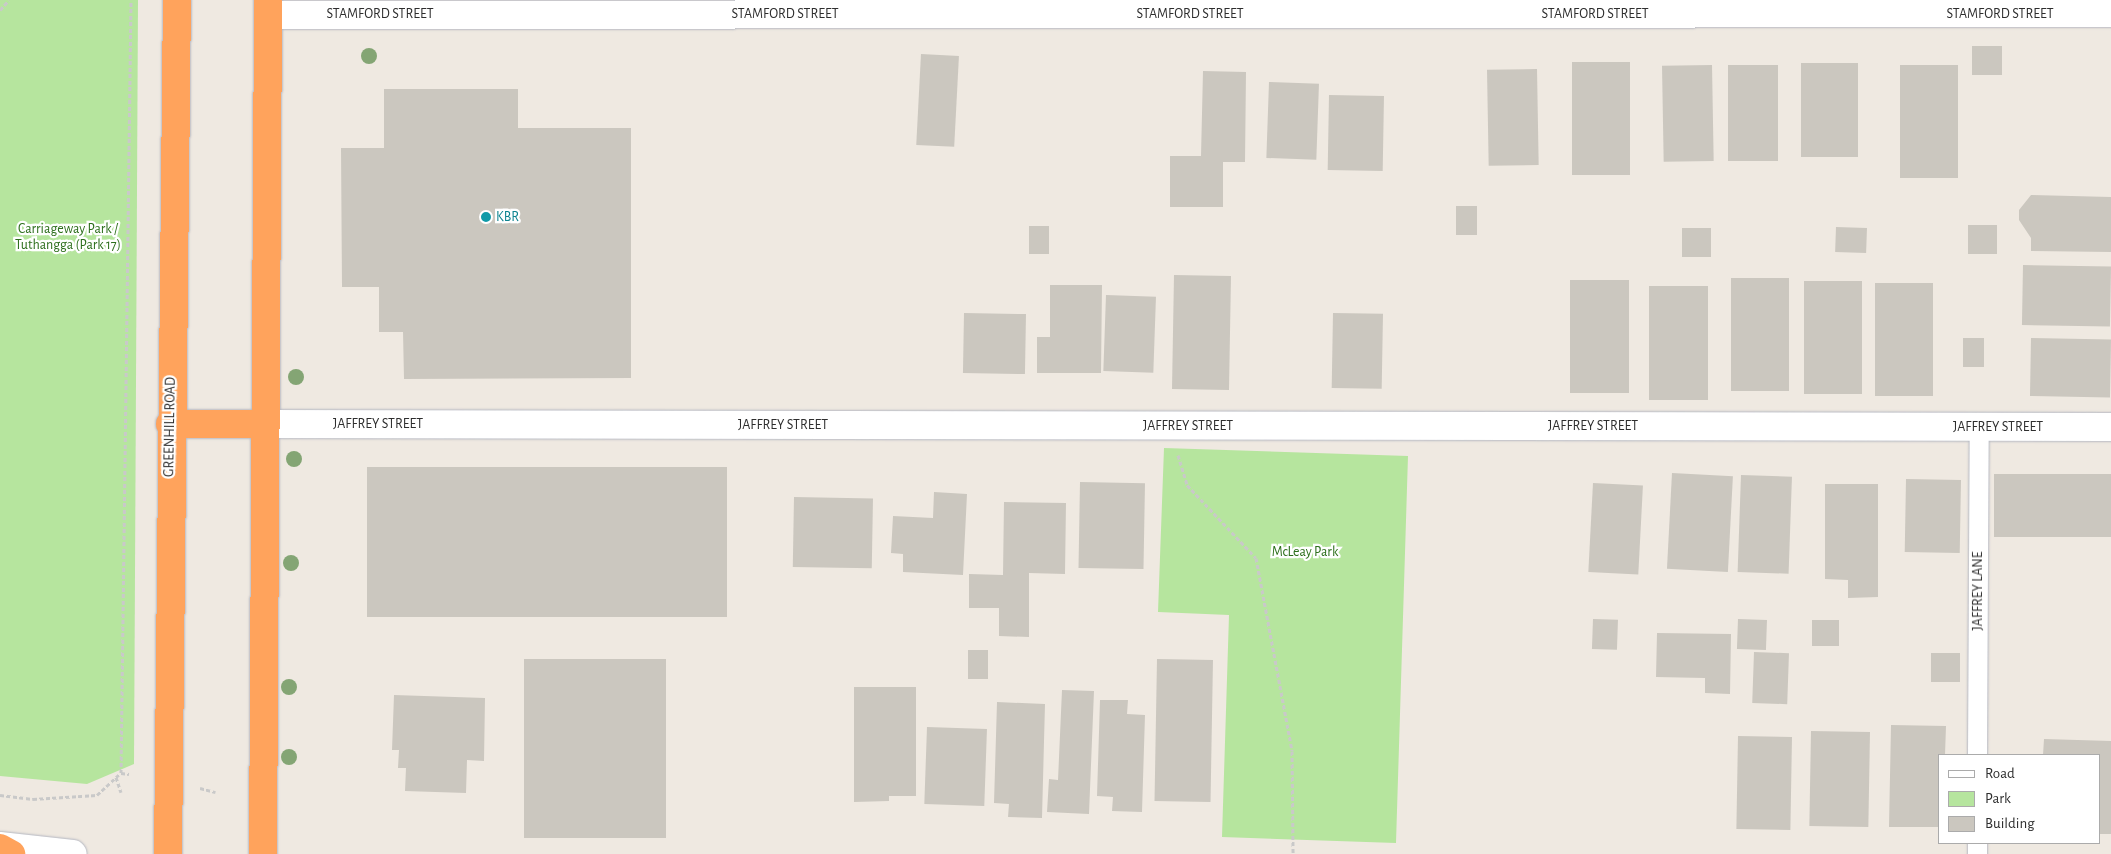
<!DOCTYPE html>
<style>
body{margin:0}
#map{position:relative;width:2111px;height:854px;overflow:hidden;background:#efe9e1;font-family:"Alegreya Sans",sans-serif}
div>[style]{position:absolute}
.green>*{inset:0;background:#b6e59e}
.building>*{inset:0;background:#cbc7bf;transform-origin:0 0}
.path>*{height:3px;margin-top:-1.5px;transform-origin:0;background:repeating-linear-gradient(90deg,#c9c9c9 0 4px,transparent 0 6.5px)}
.roads{filter:drop-shadow(0 0 1px #b4b7c1) drop-shadow(0 0 1px #b4b7c1)}
.lane>*{height:19px;margin:-9.5px;padding:0 9.5px;transform-origin:9.5px;border-radius:9.5px;background:#fff}
.street>*{height:28px;margin:-14px;padding:0 14px;transform-origin:14px;border-radius:14px;background:#fff}
.secondary>*{height:28px;margin:-14px;padding:0 14px;transform-origin:14px;border-radius:14px;background:#fff}
.highway>*{height:28px;margin:-14px;padding:0 14px;transform-origin:14px;border-radius:14px;background:#ffa35c}
.trees>*{width:16px;height:16px;margin:-8px;border-radius:50%;background:#84a574}
.dots>*{width:14px;height:14px;translate:-50% -50%;box-sizing:border-box;border:2px solid #fff;border-radius:50%}
span{translate:-50% -50%;white-space:nowrap;text-align:center;line-height:1.15;-webkit-text-stroke:4.5px #fff;paint-order:stroke}
.street-label{font-size:14px;color:#2e2e2e}
.culture-label{font-size:14px;color:#0d838f}
.left{translate:0 -50%;text-align:left}
.park-label{font-size:14px;color:#2c6e1b}
.legend{position:absolute;left:1938px;top:754px;width:162px;height:90px;box-sizing:border-box;background:#fff;border:1px solid #ababab;margin:0;padding:6px 9px;list-style:none;font-size:15px;color:#2e2e2e}
.legend li{display:flex;align-items:center;gap:10px;height:25px}
.legend b{width:25px;border:1px solid #ababab}
</style>
<div id="map">
<div class="green">
<i style="clip-path:polygon(0 0,138px 0,134px 764px,87px 784px,0 776px)"></i>
<i style="clip-path:polygon(1164px 448px,1408px 456px,1396px 843px,1222px 837px,1229px 615px,1158px 612px)"></i>
</div>
<div class="building">
<i style="left:1972px;top:46px;width:30px;height:29px"></i>
<i style="left:921px;top:54px;width:38px;height:91px;rotate:3deg"></i>
<i style="left:1572px;top:62px;width:58px;height:113px"></i>
<i style="left:1801px;top:63px;width:57px;height:94px"></i>
<i style="left:1712px;top:65px;width:96px;height:50px;rotate:89deg"></i>
<i style="left:1778px;top:65px;width:96px;height:50px;rotate:90deg"></i>
<i style="left:1900px;top:65px;width:58px;height:113px"></i>
<i style="left:1537px;top:69px;width:96px;height:50px;rotate:89deg"></i>
<i style="clip-path:polygon(1203px 71px,1246px 72px,1245px 162px,1223px 162px,1223px 207px,1170px 207px,1170px 156px,1201px 156px)"></i>
<i style="left:1269px;top:82px;width:50px;height:76px;rotate:2deg"></i>
<i style="clip-path:polygon(384px 89px,518px 89px,518px 128px,631px 128px,631px 378px,404px 379px,403px 332px,379px 332px,379px 287px,342px 287px,341px 148px,384px 148px)"></i>
<i style="left:1329px;top:95px;width:55px;height:75px;rotate:1deg"></i>
<i style="clip-path:polygon(2031px 195px,2111px 197px,2111px 252px,2031px 251px,2031px 238px,2019px 220px,2019px 210px)"></i>
<i style="left:1456px;top:206px;width:21px;height:29px"></i>
<i style="left:1968px;top:225px;width:29px;height:29px"></i>
<i style="left:1029px;top:226px;width:20px;height:28px"></i>
<i style="left:1836px;top:227px;width:31px;height:25px;rotate:2deg"></i>
<i style="left:1682px;top:228px;width:29px;height:29px"></i>
<i style="left:2023px;top:265px;width:88px;height:60px;rotate:1deg"></i>
<i style="left:1174px;top:275px;width:57px;height:114px;rotate:1deg"></i>
<i style="left:1731px;top:278px;width:58px;height:113px"></i>
<i style="left:1570px;top:280px;width:59px;height:113px"></i>
<i style="left:1804px;top:281px;width:58px;height:113px"></i>
<i style="left:1875px;top:283px;width:58px;height:113px"></i>
<i style="clip-path:polygon(1050px 285px,1102px 285px,1101px 373px,1037px 373px,1037px 337px,1050px 337px)"></i>
<i style="left:1649px;top:286px;width:59px;height:114px"></i>
<i style="left:1106px;top:295px;width:50px;height:76px;rotate:2deg"></i>
<i style="left:964px;top:313px;width:62px;height:60px;rotate:1deg"></i>
<i style="left:1333px;top:313px;width:50px;height:75px;rotate:1deg"></i>
<i style="left:1963px;top:338px;width:21px;height:29px"></i>
<i style="left:2031px;top:338px;width:80px;height:58px;rotate:1deg"></i>
<i style="left:727px;top:467px;width:150px;height:360px;rotate:90deg"></i>
<i style="left:1672px;top:473px;width:61px;height:96px;rotate:3deg"></i>
<i style="left:1994px;top:474px;width:117px;height:63px"></i>
<i style="left:1741px;top:475px;width:51px;height:97px;rotate:2deg"></i>
<i style="left:1906px;top:479px;width:55px;height:73px;rotate:1deg"></i>
<i style="left:1080px;top:482px;width:65px;height:86px;rotate:1deg"></i>
<i style="left:1593px;top:483px;width:50px;height:89px;rotate:3deg"></i>
<i style="clip-path:polygon(1825px 484px,1878px 484px,1878px 597px,1848px 598px,1848px 580px,1825px 579px)"></i>
<i style="clip-path:polygon(934px 492px,967px 494px,963px 575px,903px 572px,903px 554px,891px 553px,893px 516px,933px 518px)"></i>
<i style="left:794px;top:497px;width:79px;height:70px;rotate:1deg"></i>
<i style="clip-path:polygon(1004px 502px,1066px 503px,1065px 574px,1029px 573px,1029px 637px,999px 636px,999px 608px,969px 608px,969px 574px,1003px 575px)"></i>
<i style="left:1593px;top:619px;width:25px;height:30px;rotate:2deg"></i>
<i style="left:1738px;top:619px;width:29px;height:30px;rotate:2deg"></i>
<i style="left:1812px;top:620px;width:27px;height:26px"></i>
<i style="clip-path:polygon(1657px 633px,1731px 634px,1730px 694px,1705px 693px,1705px 678px,1656px 677px)"></i>
<i style="left:968px;top:650px;width:20px;height:29px"></i>
<i style="left:1754px;top:652px;width:35px;height:51px;rotate:2deg"></i>
<i style="left:1931px;top:653px;width:29px;height:29px"></i>
<i style="left:666px;top:659px;width:179px;height:142px;rotate:90deg"></i>
<i style="left:1157px;top:659px;width:56px;height:142px;rotate:1deg"></i>
<i style="clip-path:polygon(854px 687px,916px 687px,916px 796px,889px 796px,889px 801px,854px 802px)"></i>
<i style="clip-path:polygon(1062px 690px,1094px 691px,1089px 814px,1047px 812px,1049px 779px,1058px 780px)"></i>
<i style="clip-path:polygon(394px 695px,485px 698px,484px 761px,467px 760px,466px 793px,405px 791px,406px 768px,398px 768px,399px 750px,392px 750px)"></i>
<i style="clip-path:polygon(1100px 700px,1128px 700px,1127px 714px,1145px 715px,1142px 812px,1112px 811px,1113px 797px,1097px 796px)"></i>
<i style="clip-path:polygon(997px 702px,1045px 704px,1042px 818px,1008px 817px,1009px 804px,994px 803px)"></i>
<i style="clip-path:polygon(1891px 725px,1946px 726px,1945px 755px,1940px 755px,1940px 827px,1889px 827px)"></i>
<i style="left:927px;top:727px;width:60px;height:77px;rotate:2deg"></i>
<i style="left:1811px;top:731px;width:59px;height:95px;rotate:1deg"></i>
<i style="left:1738px;top:736px;width:54px;height:93px;rotate:1deg"></i>
<i style="clip-path:polygon(2044px 739px,2111px 741px,2111px 834px,2100px 834px,2100px 755px,2043px 755px)"></i>
</div>
<div class="path">
<i style="left:0;top:10px;width:13px;rotate:-48deg"></i>
<i style="left:1178px;top:455px;width:31px;rotate:73deg"></i>
<i style="left:1187px;top:485px;width:100px;rotate:46.6deg"></i>
<i style="left:1256px;top:558px;width:196px;rotate:79.4deg"></i>
<i style="left:1292px;top:751px;width:103px;rotate:89.4deg"></i>
<i style="left:121px;top:773px;width:773px;rotate:-89.26deg"></i>
<i style="left:116px;top:777px;width:16px;rotate:72deg"></i>
<i style="left:200px;top:788px;width:16px;rotate:15deg"></i>
<i style="left:0;top:795px;width:33px;rotate:7deg"></i>
<i style="left:33px;top:799px;width:64px;rotate:-3.6deg"></i>
<i style="left:97px;top:795px;width:33px;rotate:-43deg"></i>
<i style="left:121px;top:773px;width:8px;rotate:7deg"></i>
</div>
<div class="roads">
<div class="lane">
<i style="left:1977px;top:755px;width:328px;rotate:-89.7deg"></i>
<i style="left:1977px;top:854px;width:11px;rotate:-90deg"></i>
</div>
<div class="street">
<i style="left:268px;top:15px;width:1843px;rotate:-0.06deg"></i>
<i style="left:264px;top:424px;width:1847px;rotate:0.09deg"></i>
</div>
<div class="secondary">
<i style="left:0;top:846px;width:73px;rotate:6.3deg"></i>
</div>
<div class="highway">
<i style="left:170px;top:424px;width:94px"></i>
<i style="left:0;top:848px;width:13px;rotate:29deg"></i>
<i style="left:168px;top:854px;width:854px;rotate:-89.4deg"></i>
<i style="left:263px;top:854px;width:854px;rotate:-89.66deg"></i>
</div>
</div>
<div class="trees">
<i style="left:369px;top:56px"></i>
<i style="left:296px;top:377px"></i>
<i style="left:294px;top:459px"></i>
<i style="left:291px;top:563px"></i>
<i style="left:289px;top:687px"></i>
<i style="left:289px;top:757px"></i>
</div>
<div class="dots">
<i style="left:486px;top:217px;background:#0f9aa8"></i>
</div>
<div class="street-label">
<span style="left:380px;top:14px">STAMFORD STREET</span>
<span style="left:785px;top:14px">STAMFORD STREET</span>
<span style="left:1190px;top:14px">STAMFORD STREET</span>
<span style="left:1595px;top:14px">STAMFORD STREET</span>
<span style="left:2000px;top:14px">STAMFORD STREET</span>
<span style="left:378px;top:424px">JAFFREY STREET</span>
<span style="left:783px;top:425px">JAFFREY STREET</span>
<span style="left:1188px;top:426px">JAFFREY STREET</span>
<span style="left:1593px;top:426px">JAFFREY STREET</span>
<span style="left:170px;top:427px;rotate:-89deg">GREENHILL ROAD</span>
<span style="left:1998px;top:427px">JAFFREY STREET</span>
<span style="left:1978px;top:591px;rotate:-90deg">JAFFREY LANE</span>
</div>
<div class="culture-label">
<span class="left" style="left:496px;top:217px">KBR</span>
</div>
<div class="park-label">
<span style="left:68px;top:237px">Carriageway Park /<br>Tuthangga (Park 17)</span>
<span style="left:1305px;top:552px">McLeay Park</span>
</div>
<ul class="legend">
<li><b style="height:6px;background:#fff"></b>Road</li>
<li><b style="height:14px;background:#b6e59e"></b>Park</li>
<li><b style="height:14px;background:#cbc7bf"></b>Building</li>
</ul>
</div>
